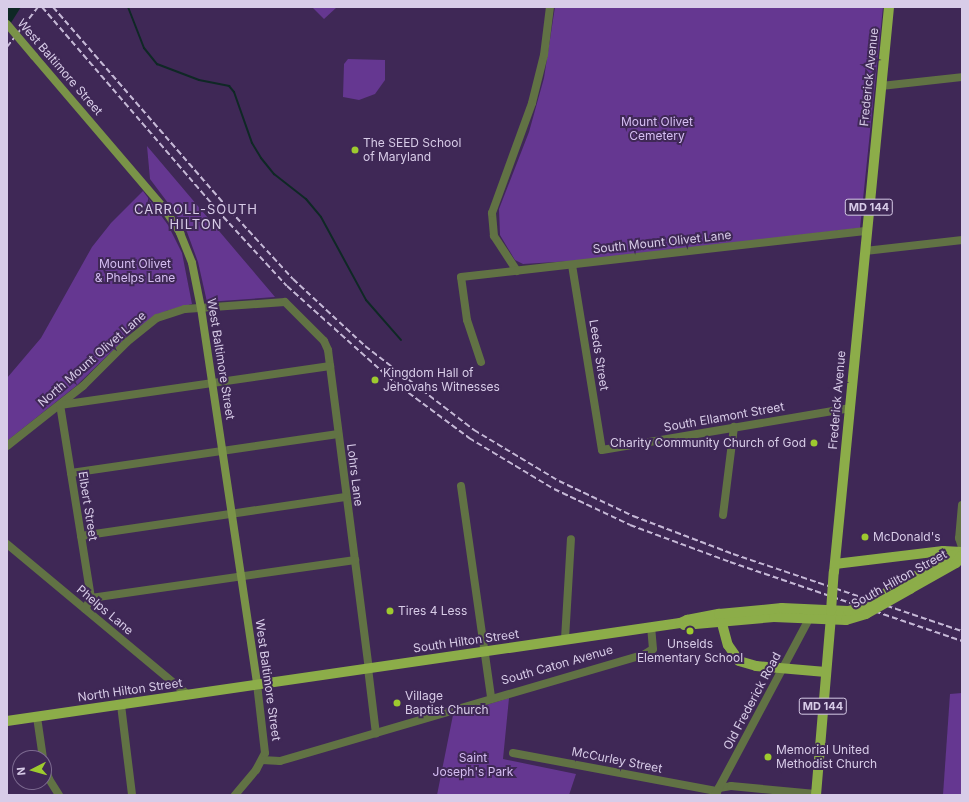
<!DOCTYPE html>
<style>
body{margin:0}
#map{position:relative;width:969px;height:802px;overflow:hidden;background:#3f2856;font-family:Inter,sans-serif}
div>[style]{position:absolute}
.green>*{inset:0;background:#653791}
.water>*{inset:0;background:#0f2825}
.stream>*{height:2px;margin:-1px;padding:0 1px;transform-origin:1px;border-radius:1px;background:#0f2825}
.street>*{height:8px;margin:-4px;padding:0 4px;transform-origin:4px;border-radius:4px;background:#617244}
.secondary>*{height:8px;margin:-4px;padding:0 4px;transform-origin:4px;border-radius:4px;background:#7a9348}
.primary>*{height:10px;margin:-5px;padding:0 5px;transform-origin:5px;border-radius:5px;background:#8cad49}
.rail>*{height:2px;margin-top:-1px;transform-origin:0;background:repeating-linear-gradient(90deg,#c5b8d6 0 6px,transparent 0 9px)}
.secondary-bridge>*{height:8px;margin:-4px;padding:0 4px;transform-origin:4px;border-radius:4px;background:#7a9348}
.primary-bridge>*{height:10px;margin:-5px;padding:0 5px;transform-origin:5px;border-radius:5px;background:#8cad49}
.dots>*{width:11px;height:11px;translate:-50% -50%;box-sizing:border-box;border:2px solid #3f2856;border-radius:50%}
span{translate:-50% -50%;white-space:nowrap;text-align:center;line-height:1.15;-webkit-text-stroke:4px #3f2856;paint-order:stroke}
.shield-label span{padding:1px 3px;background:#3f2856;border:1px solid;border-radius:3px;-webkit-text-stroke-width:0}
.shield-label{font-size:11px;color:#d8cce8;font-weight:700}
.street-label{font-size:12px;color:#d8cce8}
.park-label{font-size:12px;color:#d5bef2}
.poi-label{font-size:12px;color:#d8cce8}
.left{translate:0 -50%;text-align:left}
.right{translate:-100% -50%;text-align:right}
.neighbourhood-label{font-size:13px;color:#d8cce8;letter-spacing:1px}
.frame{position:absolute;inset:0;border:8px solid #d8cce8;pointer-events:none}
.north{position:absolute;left:12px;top:750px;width:40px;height:40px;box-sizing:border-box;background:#3f2856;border:1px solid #7c6a90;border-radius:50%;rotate:264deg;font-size:11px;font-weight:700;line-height:16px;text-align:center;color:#d8cce8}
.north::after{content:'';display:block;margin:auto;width:14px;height:18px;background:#9eca2f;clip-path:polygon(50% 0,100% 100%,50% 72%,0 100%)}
</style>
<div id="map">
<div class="green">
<i style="clip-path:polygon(312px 7px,337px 7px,324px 19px)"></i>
<i style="clip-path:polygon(555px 7px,883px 7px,860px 228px,588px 260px,523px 264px,515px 260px,500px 235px,499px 209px,529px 132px,544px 78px)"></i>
<i style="clip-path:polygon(348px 59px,385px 60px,385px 80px,375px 94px,359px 100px,343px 97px,344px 64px)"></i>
<i style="clip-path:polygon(147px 146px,275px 297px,207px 302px,198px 262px,187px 232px,174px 211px,150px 179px)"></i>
<i style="clip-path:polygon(143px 191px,168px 225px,182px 253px,192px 304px,166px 311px,135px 329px,76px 386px,7px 441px,7px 378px,41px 338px,92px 247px,111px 223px)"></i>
<i style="clip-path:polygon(962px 693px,962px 795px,943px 795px,950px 694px)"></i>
<i style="clip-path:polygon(509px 698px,503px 759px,576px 774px,569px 795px,437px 795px,453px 715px)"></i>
</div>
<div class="water">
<i style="clip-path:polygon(7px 7px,21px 7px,7px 29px)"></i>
</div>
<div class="stream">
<i style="left:128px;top:7px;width:44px;rotate:68.7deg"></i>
<i style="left:144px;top:48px;width:21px;rotate:51deg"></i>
<i style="left:157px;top:64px;width:45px;rotate:20.9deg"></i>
<i style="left:199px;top:80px;width:31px;rotate:11deg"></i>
<i style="left:229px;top:86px;width:8px;rotate:50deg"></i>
<i style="left:234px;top:92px;width:54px;rotate:70.6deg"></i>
<i style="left:252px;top:143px;width:17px;rotate:59deg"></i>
<i style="left:261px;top:158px;width:21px;rotate:51deg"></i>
<i style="left:274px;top:174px;width:41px;rotate:38deg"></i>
<i style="left:306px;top:199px;width:23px;rotate:50deg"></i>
<i style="left:321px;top:217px;width:94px;rotate:61.5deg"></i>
<i style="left:366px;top:300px;width:53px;rotate:48.8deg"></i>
</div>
<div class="street">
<i style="left:881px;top:86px;width:81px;rotate:-6.3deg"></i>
<i style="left:865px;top:251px;width:98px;rotate:-6.5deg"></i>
<i style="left:572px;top:265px;width:187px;rotate:80.8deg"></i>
<i style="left:602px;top:450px;width:252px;rotate:-9.6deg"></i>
<i style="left:517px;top:271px;width:42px;rotate:-123.3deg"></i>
<i style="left:494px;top:236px;width:23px;rotate:-95deg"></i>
<i style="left:492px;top:213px;width:117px;rotate:-70deg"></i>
<i style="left:532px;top:103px;width:49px;rotate:-76deg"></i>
<i style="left:544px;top:55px;width:48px;rotate:-82.9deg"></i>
<i style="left:481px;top:362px;width:44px;rotate:-108.4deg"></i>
<i style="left:467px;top:320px;width:43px;rotate:-97.9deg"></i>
<i style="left:461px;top:277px;width:409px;rotate:-6.5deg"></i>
<i style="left:7px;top:446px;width:97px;rotate:-38.3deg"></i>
<i style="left:83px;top:386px;width:62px;rotate:-45deg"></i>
<i style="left:127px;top:342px;width:38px;rotate:-39deg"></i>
<i style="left:157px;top:318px;width:29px;rotate:-18deg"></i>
<i style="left:185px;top:309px;width:100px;rotate:-4deg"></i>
<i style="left:285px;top:302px;width:55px;rotate:45deg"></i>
<i style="left:324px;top:341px;width:10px;rotate:66deg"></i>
<i style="left:328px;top:350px;width:321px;rotate:82.7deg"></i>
<i style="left:71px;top:473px;width:270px;rotate:-8.3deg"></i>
<i style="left:461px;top:486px;width:214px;rotate:81.9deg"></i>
<i style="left:962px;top:505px;width:33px;rotate:95deg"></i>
<i style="left:959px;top:538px;width:9px;rotate:72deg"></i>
<i style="left:723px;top:515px;width:89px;rotate:-82.9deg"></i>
<i style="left:81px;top:536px;width:267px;rotate:-8.4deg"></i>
<i style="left:7px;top:544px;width:236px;rotate:39.8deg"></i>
<i style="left:91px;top:598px;width:267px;rotate:-8.2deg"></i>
<i style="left:85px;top:609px;width:13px;rotate:-61deg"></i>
<i style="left:91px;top:598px;width:195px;rotate:-99.1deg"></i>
<i style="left:60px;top:405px;width:273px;rotate:-8.2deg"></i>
<i style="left:565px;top:639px;width:100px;rotate:-86.6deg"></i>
<i style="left:368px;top:668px;width:66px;rotate:83.1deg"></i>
<i style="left:121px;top:705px;width:91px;rotate:83deg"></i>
<i style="left:37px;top:717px;width:41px;rotate:81.7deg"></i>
<i style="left:513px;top:753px;width:208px;rotate:10.6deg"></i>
<i style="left:262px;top:760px;width:18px;rotate:3deg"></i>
<i style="left:280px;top:761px;width:380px;rotate:-16.3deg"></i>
<i style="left:645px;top:654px;width:9px;rotate:-32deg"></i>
<i style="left:653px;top:649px;width:22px;rotate:-95deg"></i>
<i style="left:44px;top:765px;width:15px;rotate:70deg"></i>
<i style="left:49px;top:779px;width:19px;rotate:58deg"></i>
<i style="left:719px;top:788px;width:12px;rotate:-9deg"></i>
<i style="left:731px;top:786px;width:85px;rotate:5.4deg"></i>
<i style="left:235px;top:795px;width:33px;rotate:-50deg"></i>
<i style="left:256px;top:770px;width:19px;rotate:-62deg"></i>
<i style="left:265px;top:753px;width:69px;rotate:-96.6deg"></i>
<i style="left:715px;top:795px;width:202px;rotate:-61.9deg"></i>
</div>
<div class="secondary">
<i style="left:34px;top:56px;width:200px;rotate:49.5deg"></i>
<i style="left:164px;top:208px;width:30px;rotate:57deg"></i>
<i style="left:180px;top:233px;width:32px;rotate:68deg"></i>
<i style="left:192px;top:263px;width:46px;rotate:78.7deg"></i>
<i style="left:201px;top:308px;width:380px;rotate:81.5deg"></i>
</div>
<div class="primary">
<i style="left:835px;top:564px;width:109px;rotate:-6.9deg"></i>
<i style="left:943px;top:551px;width:19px;rotate:3deg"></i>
<i style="left:834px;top:572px;width:568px;rotate:-84.44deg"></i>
<i style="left:900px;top:585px;width:58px;rotate:-30.1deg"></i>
<i style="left:950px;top:556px;width:8px;rotate:-14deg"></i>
<i style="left:910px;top:589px;width:53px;rotate:-29.5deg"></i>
<i style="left:956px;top:563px;width:10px;rotate:-53deg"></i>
<i style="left:720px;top:616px;width:30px;rotate:75deg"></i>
<i style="left:728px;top:645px;width:19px;rotate:55deg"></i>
<i style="left:739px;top:661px;width:18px;rotate:16deg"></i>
<i style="left:756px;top:666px;width:70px;rotate:4.9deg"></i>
<i style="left:684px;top:625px;width:90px;rotate:-5.1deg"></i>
<i style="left:774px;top:617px;width:72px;rotate:2.4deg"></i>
<i style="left:846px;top:620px;width:21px;rotate:-17deg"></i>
<i style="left:7px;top:721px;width:680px;rotate:-8.28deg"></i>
<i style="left:680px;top:623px;width:8px;rotate:-23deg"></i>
<i style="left:687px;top:620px;width:33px;rotate:-11deg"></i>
<i style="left:719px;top:614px;width:63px;rotate:-5.4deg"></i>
<i style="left:782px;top:608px;width:66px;rotate:2.6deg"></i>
<i style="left:848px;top:611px;width:9px;rotate:-13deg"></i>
<i style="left:816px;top:795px;width:181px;rotate:-85.2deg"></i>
</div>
<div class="rail">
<i style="left:42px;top:7px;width:268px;rotate:49.2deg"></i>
<i style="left:217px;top:210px;width:103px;rotate:47.4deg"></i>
<i style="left:287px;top:286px;width:144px;rotate:41.9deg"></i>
<i style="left:394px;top:382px;width:94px;rotate:36.7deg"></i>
<i style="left:469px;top:438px;width:99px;rotate:31deg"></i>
<i style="left:554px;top:489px;width:84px;rotate:25.3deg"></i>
<i style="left:630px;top:525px;width:107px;rotate:20.3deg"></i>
<i style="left:730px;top:562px;width:245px;rotate:18.8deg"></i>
<i style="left:53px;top:7px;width:261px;rotate:49deg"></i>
<i style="left:224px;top:204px;width:102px;rotate:47.4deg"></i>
<i style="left:293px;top:279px;width:98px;rotate:42.9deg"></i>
<i style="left:365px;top:346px;width:138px;rotate:37.6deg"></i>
<i style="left:474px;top:430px;width:99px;rotate:31deg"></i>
<i style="left:559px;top:481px;width:82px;rotate:25.3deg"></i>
<i style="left:633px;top:516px;width:107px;rotate:20.8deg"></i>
<i style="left:733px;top:554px;width:242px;rotate:18.6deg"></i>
<i style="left:7px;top:47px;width:51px;rotate:-52.2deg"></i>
</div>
<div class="secondary-bridge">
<i style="left:7px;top:24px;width:42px;rotate:49.8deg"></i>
</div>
<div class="primary-bridge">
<i style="left:857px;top:609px;width:49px;rotate:-29.2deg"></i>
<i style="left:831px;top:611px;width:39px;rotate:-86deg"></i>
<i style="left:866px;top:614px;width:51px;rotate:-29.6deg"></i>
</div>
<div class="dots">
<i style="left:355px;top:150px;background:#9eca2f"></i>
<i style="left:375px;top:380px;background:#9eca2f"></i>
<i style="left:814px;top:443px;background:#9eca2f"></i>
<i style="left:865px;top:537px;background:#9eca2f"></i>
<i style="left:390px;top:611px;background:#9eca2f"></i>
<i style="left:690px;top:631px;background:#9eca2f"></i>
<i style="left:397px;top:703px;background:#9eca2f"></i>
<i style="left:768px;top:757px;background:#9eca2f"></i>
</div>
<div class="shield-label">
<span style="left:869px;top:207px">MD 144</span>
<span style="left:823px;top:706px">MD 144</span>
</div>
<div class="street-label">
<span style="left:60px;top:67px;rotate:49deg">West Baltimore Street</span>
<span style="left:869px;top:77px;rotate:-84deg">Frederick Avenue</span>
<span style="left:662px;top:242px;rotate:-6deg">South Mount Olivet Lane</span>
<span style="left:599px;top:355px;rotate:81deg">Leeds Street</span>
<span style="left:92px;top:359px;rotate:-41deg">North Mount Olivet Lane</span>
<span style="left:221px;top:359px;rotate:81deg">West Baltimore Street</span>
<span style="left:837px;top:400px;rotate:-85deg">Frederick Avenue</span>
<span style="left:724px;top:417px;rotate:-10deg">South Ellamont Street</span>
<span style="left:355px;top:475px;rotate:83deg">Lohrs Lane</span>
<span style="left:88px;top:506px;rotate:81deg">Elbert Street</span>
<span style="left:899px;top:579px;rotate:-29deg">South Hilton Street</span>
<span style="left:105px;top:610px;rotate:40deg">Phelps Lane</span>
<span style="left:466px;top:641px;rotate:-8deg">South Hilton Street</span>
<span style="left:557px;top:665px;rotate:-16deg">South Caton Avenue</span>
<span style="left:268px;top:680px;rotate:82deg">West Baltimore Street</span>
<span style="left:130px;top:690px;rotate:-8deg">North Hilton Street</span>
<span style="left:752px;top:701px;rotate:-62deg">Old Frederick Road</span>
<span style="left:617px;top:760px;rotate:11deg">McCurley Street</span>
</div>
<div class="park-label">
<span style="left:657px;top:129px">Mount Olivet<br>Cemetery</span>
<span style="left:135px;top:271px">Mount Olivet<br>&amp; Phelps Lane</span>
<span style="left:473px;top:765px">Saint<br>Joseph's Park</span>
</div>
<div class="poi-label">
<span class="left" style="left:363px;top:150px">The SEED School<br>of Maryland</span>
<span class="left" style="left:383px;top:380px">Kingdom Hall of<br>Jehovahs Witnesses</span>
<span class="right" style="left:806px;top:443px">Charity Community Church of God</span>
<span class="left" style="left:873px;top:537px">McDonald's</span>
<span class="left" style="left:398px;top:611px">Tires 4 Less</span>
<span style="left:690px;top:651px">Unselds<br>Elementary School</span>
<span class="left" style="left:405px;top:703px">Village<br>Baptist Church</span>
<span class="left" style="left:776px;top:757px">Memorial United<br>Methodist Church</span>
</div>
<div class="neighbourhood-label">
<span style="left:196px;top:217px">CARROLL-SOUTH<br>HILTON</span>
</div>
<div class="frame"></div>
<div class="north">N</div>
</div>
